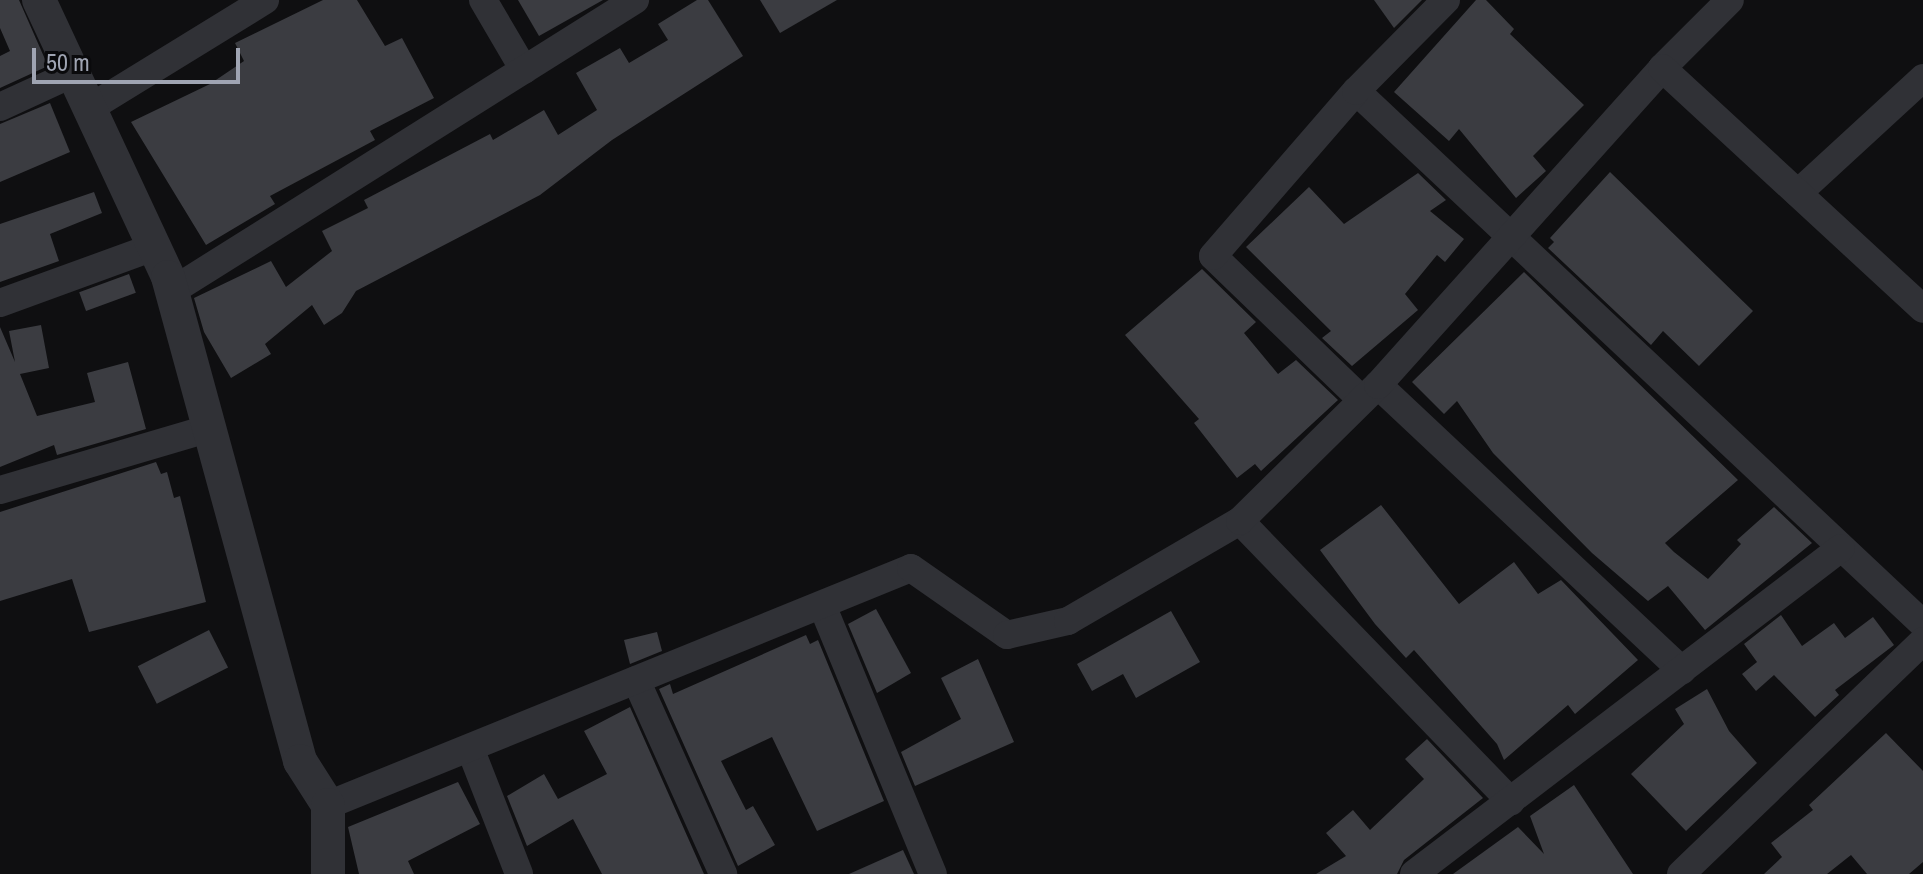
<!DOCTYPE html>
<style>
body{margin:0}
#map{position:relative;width:1923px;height:874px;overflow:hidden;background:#0f0f11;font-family:"Archivo Narrow",sans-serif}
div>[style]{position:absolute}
.building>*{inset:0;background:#3b3c41;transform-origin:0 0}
.minor>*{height:28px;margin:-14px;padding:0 14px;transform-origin:14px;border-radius:14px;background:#303136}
.tertiary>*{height:34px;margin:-17px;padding:0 17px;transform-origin:17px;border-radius:17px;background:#303136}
span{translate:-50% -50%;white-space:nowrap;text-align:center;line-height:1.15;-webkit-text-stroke:7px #0a0a0c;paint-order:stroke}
.scale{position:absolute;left:32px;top:48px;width:208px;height:36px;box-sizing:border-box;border:4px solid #9fa4b2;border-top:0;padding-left:10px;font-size:24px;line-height:28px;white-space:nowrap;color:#9fa4b2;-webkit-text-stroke:6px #0a0a0c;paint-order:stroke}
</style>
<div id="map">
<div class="building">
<i style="clip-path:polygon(0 0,19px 0,48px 66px,0 88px,0 56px,10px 51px,0 28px)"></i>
<i style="clip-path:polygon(323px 0,357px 0,385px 46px,402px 38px,434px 98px,370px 131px,375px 140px,270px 196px,275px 204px,206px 245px,131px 122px,210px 84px,244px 61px,235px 43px)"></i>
<i style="clip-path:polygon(518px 0,603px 0,539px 36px)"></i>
<i style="clip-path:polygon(697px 0,708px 0,743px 56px,612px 140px,540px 195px,356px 291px,342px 313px,324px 325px,312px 305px,265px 344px,271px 354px,231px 378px,204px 332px,194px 298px,271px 261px,286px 287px,332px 251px,322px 231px,368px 208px,364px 200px,490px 134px,493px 140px,544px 110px,558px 135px,597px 110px,576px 73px,620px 48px,629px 63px,668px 40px,658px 24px)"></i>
<i style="clip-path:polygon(760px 0,837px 0,780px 33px)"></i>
<i style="clip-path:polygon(1374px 0,1422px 0,1394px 28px)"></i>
<i style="clip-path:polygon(1476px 0,1486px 0,1514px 29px,1510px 34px,1584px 105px,1533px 156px,1546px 171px,1516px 198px,1459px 129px,1449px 141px,1394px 92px)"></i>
<i style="clip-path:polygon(50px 103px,70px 152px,0 182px,0 124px)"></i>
<i style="clip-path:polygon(1610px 172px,1753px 311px,1699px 366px,1663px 331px,1651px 345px,1548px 248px,1554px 242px,1550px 238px)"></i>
<i style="clip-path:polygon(1418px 173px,1446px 200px,1430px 211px,1464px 239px,1445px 262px,1437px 255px,1405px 294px,1418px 310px,1352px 366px,1322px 338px,1331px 331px,1246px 247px,1309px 187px,1344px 224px)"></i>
<i style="clip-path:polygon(94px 192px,102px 213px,50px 234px,59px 261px,0 282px,0 224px)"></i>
<i style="clip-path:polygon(1202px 269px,1256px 322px,1244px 333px,1278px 374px,1296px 360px,1338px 400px,1261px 471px,1255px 464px,1237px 478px,1194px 423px,1199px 419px,1125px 335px)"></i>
<i style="clip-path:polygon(1524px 272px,1738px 480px,1665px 543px,1674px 552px,1708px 579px,1741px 544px,1737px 540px,1774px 507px,1812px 543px,1705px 630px,1668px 586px,1648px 601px,1592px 553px,1493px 453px,1457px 401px,1444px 414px,1412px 382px)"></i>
<i style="left:129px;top:274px;width:20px;height:53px;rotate:70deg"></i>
<i style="clip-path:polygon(41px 325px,49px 368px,20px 374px,37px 416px,95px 402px,87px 373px,128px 362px,146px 429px,57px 455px,54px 445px,0 467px,0 327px,15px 362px,9px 331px)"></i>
<i style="clip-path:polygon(156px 462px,161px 474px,167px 472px,174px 498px,180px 496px,206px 602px,89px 632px,72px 579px,0 601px,0 512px)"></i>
<i style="clip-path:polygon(1381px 505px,1459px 604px,1514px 562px,1538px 594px,1561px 580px,1638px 660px,1575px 714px,1568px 705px,1504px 760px,1497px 744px,1414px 650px,1406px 658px,1375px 624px,1320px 550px)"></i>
<i style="clip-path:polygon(876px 609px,911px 673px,877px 693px,848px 624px)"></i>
<i style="clip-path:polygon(1171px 611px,1200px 662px,1136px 698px,1123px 674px,1092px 691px,1077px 664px)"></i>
<i style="clip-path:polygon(1781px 615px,1802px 646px,1834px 623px,1845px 638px,1873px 617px,1894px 645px,1835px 690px,1839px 695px,1815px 717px,1774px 675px,1756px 691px,1742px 674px,1757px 662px,1744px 644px)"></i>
<i style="left:209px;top:630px;width:42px;height:80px;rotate:63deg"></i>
<i style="clip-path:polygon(657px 632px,662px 651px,630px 664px,624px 640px)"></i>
<i style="clip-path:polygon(806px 635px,810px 644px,818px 640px,884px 801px,817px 831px,772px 737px,721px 761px,746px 810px,753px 806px,775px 845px,738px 866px,659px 689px,670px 684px,673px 694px)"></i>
<i style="clip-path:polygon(978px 659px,1014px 742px,915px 786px,901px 752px,961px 719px,941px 678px)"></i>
<i style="clip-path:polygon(1707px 689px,1729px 731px,1757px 763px,1686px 831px,1631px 774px,1684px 724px,1675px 709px)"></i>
<i style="clip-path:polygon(630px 707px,704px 874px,602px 874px,573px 819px,527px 846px,507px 796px,544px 774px,558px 799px,607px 774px,584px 731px)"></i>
<i style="clip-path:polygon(1886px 733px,1923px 771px,1923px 862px,1909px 874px,1867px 874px,1851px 855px,1827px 874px,1764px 874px,1782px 857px,1771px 843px,1813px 810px,1809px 805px)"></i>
<i style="clip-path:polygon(1427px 739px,1483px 798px,1404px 860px,1397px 874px,1316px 874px,1346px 856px,1326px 833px,1353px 810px,1370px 830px,1424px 779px,1405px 759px)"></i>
<i style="clip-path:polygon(458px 782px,480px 824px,408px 861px,414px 874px,359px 874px,348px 827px)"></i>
<i style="clip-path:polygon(1574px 785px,1633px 874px,1453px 874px,1518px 827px,1544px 854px,1530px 816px)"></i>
<i style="clip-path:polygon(903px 850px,914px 874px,849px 874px)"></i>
</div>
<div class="minor">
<i style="left:483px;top:0;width:81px;rotate:59.6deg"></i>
<i style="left:1662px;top:68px;width:96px;rotate:-45deg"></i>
<i style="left:1356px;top:91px;width:778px;rotate:43.23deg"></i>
<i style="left:93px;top:106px;width:202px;rotate:-31.6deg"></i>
<i style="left:0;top:107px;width:84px;rotate:-24.7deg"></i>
<i style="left:1798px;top:193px;width:170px;rotate:-42.6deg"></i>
<i style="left:172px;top:291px;width:547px;rotate:-32.15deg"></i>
<i style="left:0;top:303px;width:164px;rotate:-20deg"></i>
<i style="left:1378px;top:385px;width:417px;rotate:43.2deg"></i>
<i style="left:1362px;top:400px;width:207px;rotate:-136deg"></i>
<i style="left:1213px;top:256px;width:218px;rotate:-49.1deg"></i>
<i style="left:1356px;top:91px;width:128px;rotate:-45.3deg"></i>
<i style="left:0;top:490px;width:219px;rotate:-16.4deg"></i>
<i style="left:1240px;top:521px;width:390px;rotate:46deg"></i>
<i style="left:822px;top:605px;width:291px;rotate:67.6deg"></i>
<i style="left:636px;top:680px;width:213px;rotate:65.8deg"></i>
<i style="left:470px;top:748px;width:135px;rotate:68.7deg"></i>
<i style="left:328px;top:805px;width:629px;rotate:-22.12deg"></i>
<i style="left:911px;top:568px;width:117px;rotate:34.9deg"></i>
<i style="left:1007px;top:635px;width:63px;rotate:-12.9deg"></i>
<i style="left:1068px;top:621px;width:199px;rotate:-30.2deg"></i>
<i style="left:1240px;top:521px;width:194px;rotate:-44.6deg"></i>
<i style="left:1378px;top:385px;width:426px;rotate:-48.1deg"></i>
<i style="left:1662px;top:68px;width:355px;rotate:42.7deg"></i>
<i style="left:1414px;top:874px;width:537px;rotate:-37.36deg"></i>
<i style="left:1681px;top:874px;width:336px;rotate:-43.9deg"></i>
</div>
<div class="tertiary">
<i style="left:39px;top:0;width:306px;rotate:65deg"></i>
<i style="left:168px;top:277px;width:502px;rotate:74.74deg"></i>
<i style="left:300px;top:761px;width:52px;rotate:57.5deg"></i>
<i style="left:328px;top:805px;width:69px;rotate:90deg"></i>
</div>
<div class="scale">50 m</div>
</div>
